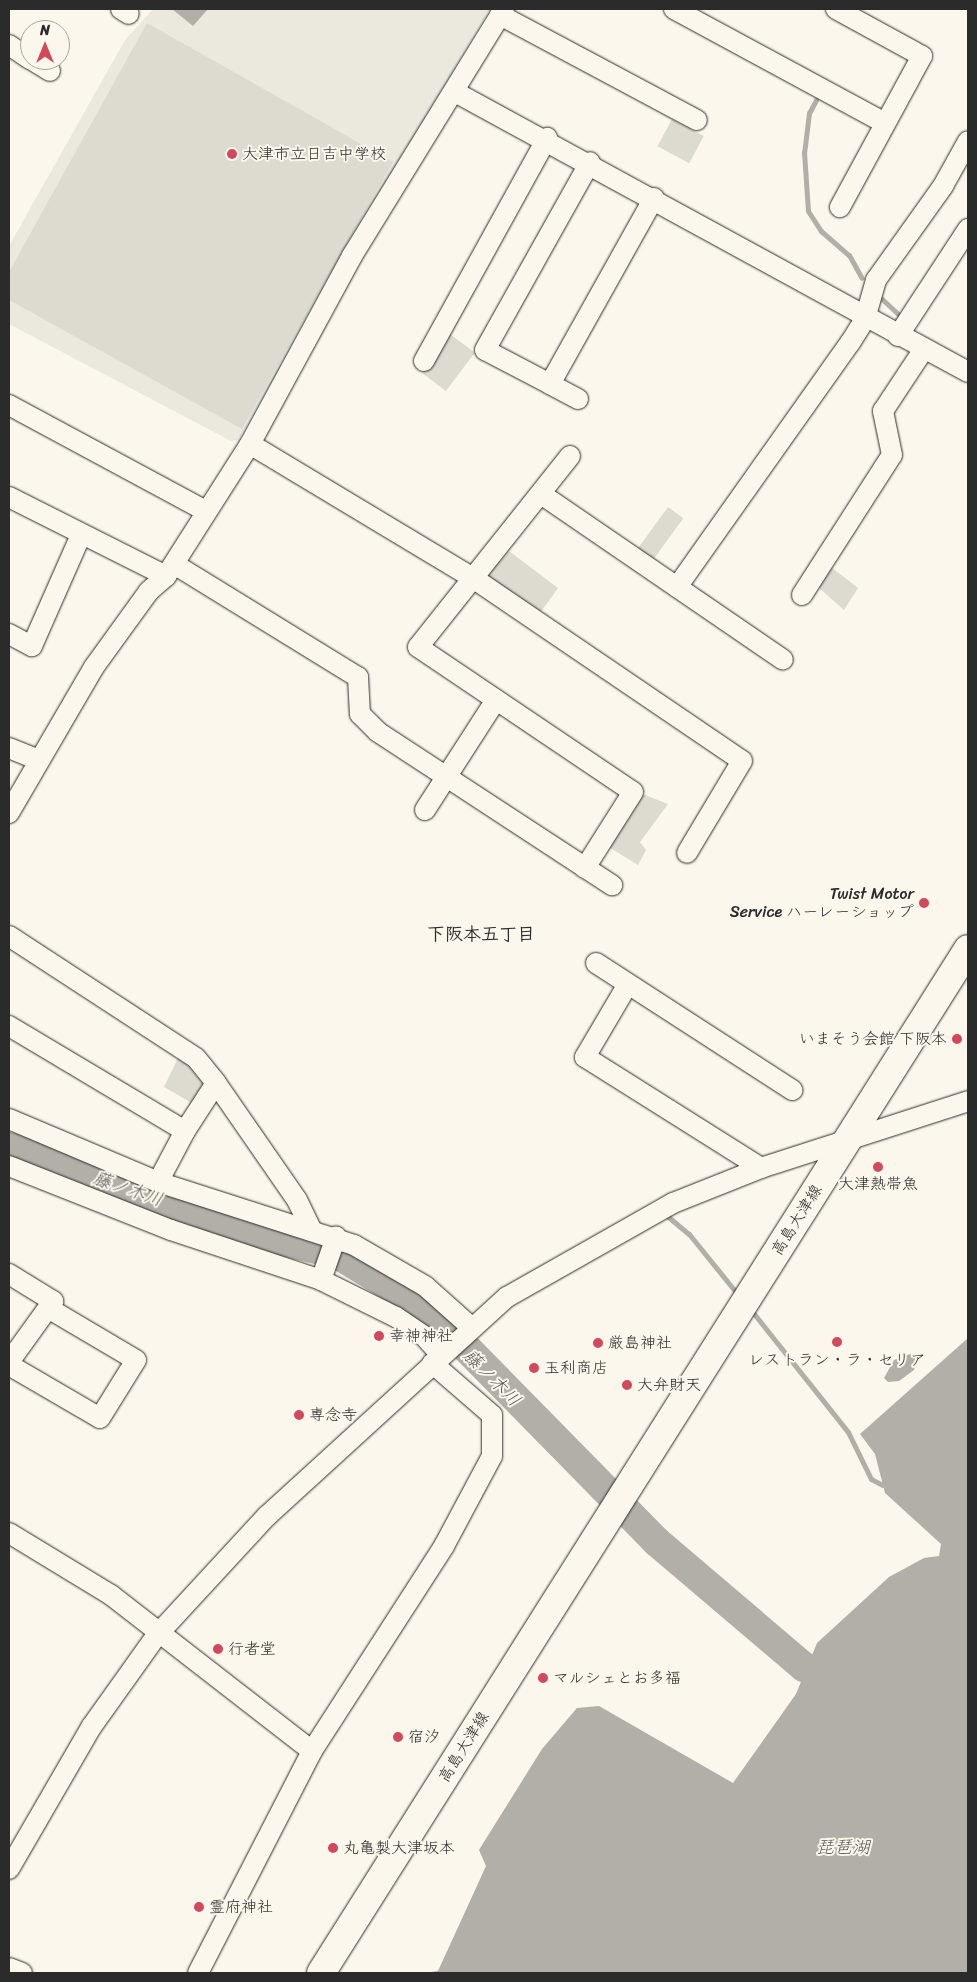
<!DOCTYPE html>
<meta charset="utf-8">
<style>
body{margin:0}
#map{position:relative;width:977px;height:1982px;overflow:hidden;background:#fbf7ec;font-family:Sriracha,"Klee One",sans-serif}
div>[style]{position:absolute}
.built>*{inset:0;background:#ebe8de}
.green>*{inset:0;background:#dddad0;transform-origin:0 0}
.water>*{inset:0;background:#b1afa7}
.stream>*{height:5px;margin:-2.5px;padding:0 2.5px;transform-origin:2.5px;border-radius:2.5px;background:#b1afa7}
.river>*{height:30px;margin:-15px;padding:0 15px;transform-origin:15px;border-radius:15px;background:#b1afa7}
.roads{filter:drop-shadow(0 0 1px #2b2b2b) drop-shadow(0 0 1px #2b2b2b)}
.street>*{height:20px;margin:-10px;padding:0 10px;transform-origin:10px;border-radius:10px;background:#fbf7ec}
.secondary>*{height:28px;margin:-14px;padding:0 14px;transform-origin:14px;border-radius:14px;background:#fbf7ec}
.dots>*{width:14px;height:14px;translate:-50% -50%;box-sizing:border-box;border:2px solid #fbf7ec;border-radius:50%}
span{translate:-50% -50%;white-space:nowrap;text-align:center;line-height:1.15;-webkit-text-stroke:4px #fbf7ec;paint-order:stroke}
.poi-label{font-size:16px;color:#2b2b2b}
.left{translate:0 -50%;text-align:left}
.right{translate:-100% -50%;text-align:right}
.street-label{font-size:16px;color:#2b2b2b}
.neighbourhood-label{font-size:18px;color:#2b2b2b;font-weight:700}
.water-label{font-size:18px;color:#5a5956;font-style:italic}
.frame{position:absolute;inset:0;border:10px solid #2b2b2b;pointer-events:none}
.north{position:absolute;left:20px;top:20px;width:50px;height:50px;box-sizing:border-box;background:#fbf7ec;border:1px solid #a8a59f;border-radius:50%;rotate:0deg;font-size:14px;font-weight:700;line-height:20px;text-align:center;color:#2b2b2b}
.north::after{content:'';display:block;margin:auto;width:18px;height:22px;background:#d1495b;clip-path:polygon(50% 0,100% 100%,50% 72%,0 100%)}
</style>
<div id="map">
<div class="built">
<i style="clip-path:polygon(153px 9px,490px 9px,238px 440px,231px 441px,9px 324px,9px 246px,125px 40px)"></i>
</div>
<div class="green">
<i style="clip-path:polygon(147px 23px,393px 162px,242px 429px,9px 300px,9px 272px)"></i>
<i style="left:672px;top:119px;width:36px;height:31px;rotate:28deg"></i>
<i style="left:450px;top:334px;width:31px;height:48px;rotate:37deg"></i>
<i style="left:668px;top:507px;width:19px;height:54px;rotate:36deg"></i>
<i style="clip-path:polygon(509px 551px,558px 588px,540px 613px,484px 578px)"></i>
<i style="clip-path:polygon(831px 567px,858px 588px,844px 610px,818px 587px)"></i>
<i style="clip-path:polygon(640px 793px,668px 804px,640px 842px,646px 850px,638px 865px,607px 846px)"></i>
<i style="clip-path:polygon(179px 1056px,212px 1084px,197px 1106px,164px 1087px)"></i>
</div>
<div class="water">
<i style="clip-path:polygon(172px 9px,208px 9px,193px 26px)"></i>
<i style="clip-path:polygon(968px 1338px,968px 1973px,423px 1973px,438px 1971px,486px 1866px,479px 1850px,542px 1749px,577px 1708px,599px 1706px,733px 1783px,796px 1694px,817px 1643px,889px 1577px,924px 1558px,939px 1556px,941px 1544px,885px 1493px,875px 1454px,860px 1434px)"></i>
<i style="clip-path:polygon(910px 1354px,917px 1358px,914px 1370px,899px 1381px,888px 1382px,884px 1378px,894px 1360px)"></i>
</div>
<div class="stream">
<i style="left:816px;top:100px;width:15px;rotate:118deg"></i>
<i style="left:809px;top:113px;width:39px;rotate:97deg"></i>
<i style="left:804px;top:152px;width:59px;rotate:86.1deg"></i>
<i style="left:808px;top:211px;width:24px;rotate:57deg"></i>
<i style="left:821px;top:231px;width:37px;rotate:41deg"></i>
<i style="left:849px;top:255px;width:26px;rotate:61deg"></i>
<i style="left:882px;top:299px;width:26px;rotate:43deg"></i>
<i style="left:666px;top:1215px;width:30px;rotate:40deg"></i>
<i style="left:689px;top:1234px;width:80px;rotate:51.1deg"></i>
<i style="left:751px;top:1310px;width:156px;rotate:51.5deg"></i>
<i style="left:848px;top:1432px;width:52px;rotate:63.9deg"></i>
<i style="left:871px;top:1479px;width:13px;rotate:27deg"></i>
</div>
<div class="river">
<i style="left:9px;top:1147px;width:263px;rotate:19.5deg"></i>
<i style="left:257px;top:1235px;width:82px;rotate:13.4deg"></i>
<i style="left:337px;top:1254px;width:106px;rotate:31.1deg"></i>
<i style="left:428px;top:1309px;width:327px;rotate:45.5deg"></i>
<i style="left:657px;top:1542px;width:193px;rotate:40.4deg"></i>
<i style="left:804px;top:1667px;width:40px;rotate:23.4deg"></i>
</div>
<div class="roads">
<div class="street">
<i style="left:121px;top:9px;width:9px;rotate:32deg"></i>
<i style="left:674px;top:9px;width:240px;rotate:28.4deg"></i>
<i style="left:836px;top:9px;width:98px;rotate:28.7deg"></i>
<i style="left:922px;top:56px;width:172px;rotate:118.5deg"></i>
<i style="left:500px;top:15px;width:223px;rotate:28.1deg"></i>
<i style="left:9px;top:45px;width:25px;rotate:34deg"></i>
<i style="left:32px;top:60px;width:21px;rotate:31deg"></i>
<i style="left:455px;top:92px;width:584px;rotate:28.63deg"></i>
<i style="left:898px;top:336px;width:128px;rotate:-56.8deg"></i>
<i style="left:424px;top:361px;width:255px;rotate:-61.1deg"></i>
<i style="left:550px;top:384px;width:73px;rotate:-152.4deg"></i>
<i style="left:485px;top:350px;width:215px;rotate:-60.8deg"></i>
<i style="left:578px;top:399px;width:32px;rotate:-152deg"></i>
<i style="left:550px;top:384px;width:213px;rotate:-60.8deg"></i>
<i style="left:9px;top:405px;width:224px;rotate:28.3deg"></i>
<i style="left:250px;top:444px;width:260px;rotate:31deg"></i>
<i style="left:473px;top:578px;width:325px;rotate:34.2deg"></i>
<i style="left:742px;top:761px;width:107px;rotate:120.9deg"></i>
<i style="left:570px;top:456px;width:244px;rotate:128.5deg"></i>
<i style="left:418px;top:647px;width:259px;rotate:34deg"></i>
<i style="left:633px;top:792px;width:90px;rotate:122.3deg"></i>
<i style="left:541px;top:494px;width:293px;rotate:34.4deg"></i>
<i style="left:9px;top:497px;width:176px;rotate:26.7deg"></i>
<i style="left:174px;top:564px;width:216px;rotate:31.6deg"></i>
<i style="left:358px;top:677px;width:37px;rotate:87deg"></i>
<i style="left:360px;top:714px;width:25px;rotate:45deg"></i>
<i style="left:378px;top:732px;width:280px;rotate:33.2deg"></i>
<i style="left:677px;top:587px;width:299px;rotate:-54.7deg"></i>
<i style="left:850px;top:343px;width:28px;rotate:-58deg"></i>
<i style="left:865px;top:319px;width:41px;rotate:-74.2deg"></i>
<i style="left:876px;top:280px;width:115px;rotate:-54.5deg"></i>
<i style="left:943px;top:186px;width:51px;rotate:-60.9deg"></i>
<i style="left:802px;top:595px;width:166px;rotate:-57.3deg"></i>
<i style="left:892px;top:455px;width:45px;rotate:-101.6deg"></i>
<i style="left:883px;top:411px;width:74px;rotate:-56.5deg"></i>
<i style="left:9px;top:634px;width:26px;rotate:28deg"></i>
<i style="left:32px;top:646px;width:121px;rotate:-66.2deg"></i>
<i style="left:9px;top:748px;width:29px;rotate:22deg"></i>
<i style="left:425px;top:810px;width:131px;rotate:-57.2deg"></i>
<i style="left:9px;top:813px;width:169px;rotate:-59.8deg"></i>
<i style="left:94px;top:667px;width:94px;rotate:-54.1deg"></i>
<i style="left:149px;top:591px;width:23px;rotate:-41deg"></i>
<i style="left:166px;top:576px;width:156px;rotate:-57.5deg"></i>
<i style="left:250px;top:444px;width:214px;rotate:-61.5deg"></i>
<i style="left:352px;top:256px;width:290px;rotate:-58.4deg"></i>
<i style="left:9px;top:936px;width:223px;rotate:33.1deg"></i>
<i style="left:196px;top:1058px;width:32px;rotate:51deg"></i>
<i style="left:596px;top:963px;width:234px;rotate:32.9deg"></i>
<i style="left:628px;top:984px;width:85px;rotate:120.5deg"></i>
<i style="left:585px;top:1057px;width:208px;rotate:32.2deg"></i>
<i style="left:9px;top:1026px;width:205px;rotate:30.8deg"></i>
<i style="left:185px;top:1131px;width:58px;rotate:117.9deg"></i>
<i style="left:9px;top:1119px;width:162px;rotate:22.9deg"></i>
<i style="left:158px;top:1182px;width:206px;rotate:17.8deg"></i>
<i style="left:354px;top:1245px;width:82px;rotate:30deg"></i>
<i style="left:425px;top:1286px;width:62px;rotate:41.7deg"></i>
<i style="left:185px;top:1131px;width:57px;rotate:-57.1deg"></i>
<i style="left:216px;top:1083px;width:142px;rotate:55.3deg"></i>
<i style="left:297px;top:1200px;width:32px;rotate:64deg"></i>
<i style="left:9px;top:1166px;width:174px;rotate:21.6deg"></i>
<i style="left:171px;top:1230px;width:158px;rotate:18.4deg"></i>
<i style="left:321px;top:1280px;width:84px;rotate:26.3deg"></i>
<i style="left:396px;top:1317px;width:34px;rotate:34deg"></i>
<i style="left:424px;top:1336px;width:25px;rotate:48deg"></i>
<i style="left:9px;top:1274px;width:52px;rotate:31.5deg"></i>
<i style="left:53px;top:1301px;width:75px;rotate:125.8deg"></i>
<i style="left:321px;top:1280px;width:46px;rotate:-70.8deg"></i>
<i style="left:9px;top:1365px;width:105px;rotate:30.2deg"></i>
<i style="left:100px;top:1418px;width:68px;rotate:-58.2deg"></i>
<i style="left:136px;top:1360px;width:102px;rotate:-149.4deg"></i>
<i style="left:9px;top:1533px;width:119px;rotate:31.3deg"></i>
<i style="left:111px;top:1595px;width:254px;rotate:37.8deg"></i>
<i style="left:9px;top:1869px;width:165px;rotate:-59.9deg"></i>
<i style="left:92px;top:1726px;width:112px;rotate:-54.5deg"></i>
<i style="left:157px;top:1635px;width:162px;rotate:-47.3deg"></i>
<i style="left:267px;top:1516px;width:325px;rotate:-42.4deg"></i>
<i style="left:507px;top:1297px;width:191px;rotate:-29.5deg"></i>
<i style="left:673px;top:1203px;width:95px;rotate:-21.7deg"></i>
<i style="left:761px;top:1168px;width:218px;rotate:-17.9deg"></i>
<i style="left:9px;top:1968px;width:14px;rotate:21deg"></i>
<i style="left:198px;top:1973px;width:250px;rotate:-62.8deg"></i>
<i style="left:312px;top:1751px;width:244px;rotate:-57.2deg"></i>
<i style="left:444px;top:1546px;width:102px;rotate:-61.9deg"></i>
<i style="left:492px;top:1456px;width:41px;rotate:-90deg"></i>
<i style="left:492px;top:1415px;width:79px;rotate:-139.1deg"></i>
</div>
<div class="secondary">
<i style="left:321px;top:1973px;width:1211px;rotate:-57.71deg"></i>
</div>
</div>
<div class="dots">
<i style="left:232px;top:154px;background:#d1495b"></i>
<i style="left:924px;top:903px;background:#d1495b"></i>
<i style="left:957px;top:1039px;background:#d1495b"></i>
<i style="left:878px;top:1167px;background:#d1495b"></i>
<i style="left:379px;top:1336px;background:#d1495b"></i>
<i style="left:837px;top:1342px;background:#d1495b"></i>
<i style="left:598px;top:1343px;background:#d1495b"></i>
<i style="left:534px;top:1368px;background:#d1495b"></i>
<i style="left:627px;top:1385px;background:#d1495b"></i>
<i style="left:299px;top:1415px;background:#d1495b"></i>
<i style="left:218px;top:1649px;background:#d1495b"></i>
<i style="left:543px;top:1678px;background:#d1495b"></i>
<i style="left:398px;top:1737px;background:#d1495b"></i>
<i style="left:333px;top:1848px;background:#d1495b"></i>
<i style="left:199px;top:1907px;background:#d1495b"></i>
</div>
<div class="poi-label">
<span class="left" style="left:242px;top:154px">大津市立日吉中学校</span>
<span class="right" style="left:914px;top:903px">Twist Motor<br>Service ハーレーショップ</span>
<span class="right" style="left:947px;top:1039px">いまそう会館 下阪本</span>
<span style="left:878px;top:1184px">大津熱帯魚</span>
<span class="left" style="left:389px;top:1336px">幸神神社</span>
<span class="left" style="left:608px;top:1343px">厳島神社</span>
<span style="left:837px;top:1360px">レストラン・ラ・セリア</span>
<span class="left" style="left:544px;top:1368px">玉利商店</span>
<span class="left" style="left:637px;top:1385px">大弁財天</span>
<span class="left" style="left:309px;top:1415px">専念寺</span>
<span class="left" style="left:228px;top:1649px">行者堂</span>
<span class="left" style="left:553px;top:1678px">マルシェとお多福</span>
<span class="left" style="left:408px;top:1737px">宿汐</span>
<span class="left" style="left:343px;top:1848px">丸亀製大津坂本</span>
<span class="left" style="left:209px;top:1907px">霊府神社</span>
</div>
<div class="street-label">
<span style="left:797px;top:1220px;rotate:-58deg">高島大津線</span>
<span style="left:464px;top:1747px;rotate:-58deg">高島大津線</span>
</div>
<div class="neighbourhood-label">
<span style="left:481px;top:934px">下阪本五丁目</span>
</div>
<div class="water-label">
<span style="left:128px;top:1189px;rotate:19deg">藤ノ木川</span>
<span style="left:492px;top:1378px;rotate:45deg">藤ノ木川</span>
<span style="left:843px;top:1847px">琵琶湖</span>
</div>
<div class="frame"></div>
<div class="north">N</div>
</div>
